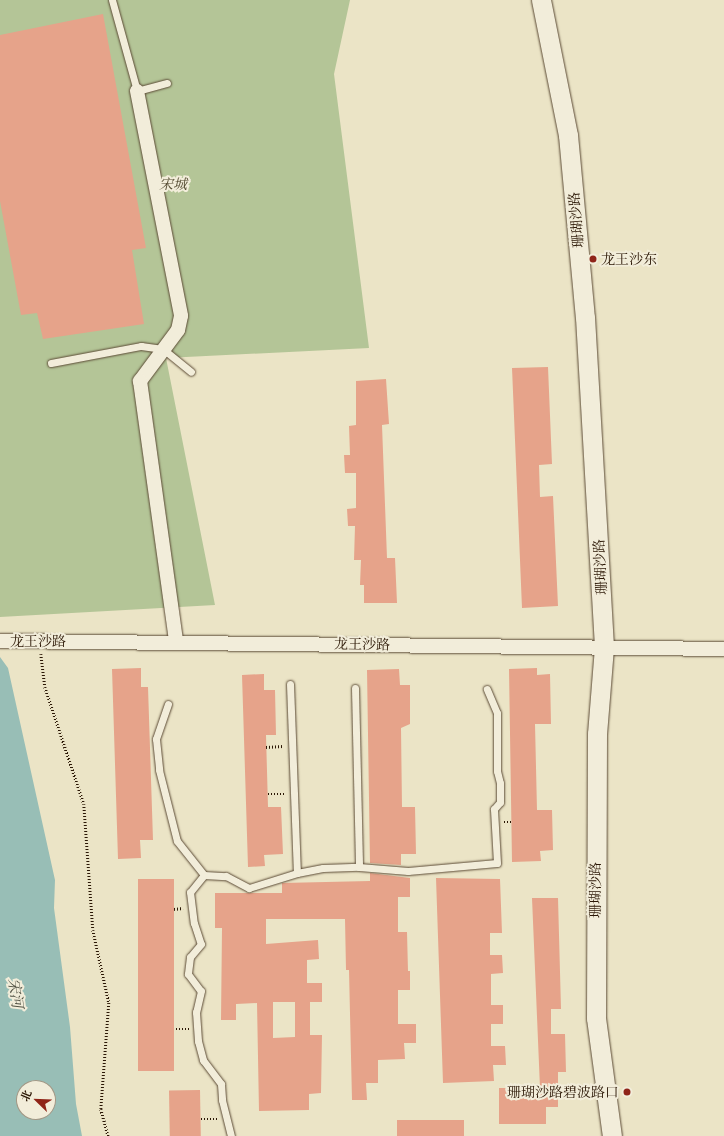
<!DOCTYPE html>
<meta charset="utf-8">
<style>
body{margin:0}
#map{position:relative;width:724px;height:1136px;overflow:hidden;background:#ebe4c6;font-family:"EB Garamond","Noto Serif SC",serif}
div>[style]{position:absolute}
.green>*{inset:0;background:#b4c597}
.water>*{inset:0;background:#98beb6}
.building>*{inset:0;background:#e6a38a;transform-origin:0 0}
.path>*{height:2.5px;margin-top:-1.25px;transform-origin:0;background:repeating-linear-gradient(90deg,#2b1705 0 1px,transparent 0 3px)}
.roads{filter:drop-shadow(0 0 1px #5b4a35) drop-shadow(0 0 1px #5b4a35)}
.lane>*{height:7px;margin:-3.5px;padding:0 3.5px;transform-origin:3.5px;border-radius:3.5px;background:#f2edda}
.street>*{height:14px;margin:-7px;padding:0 7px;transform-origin:7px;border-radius:7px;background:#f2edda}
.secondary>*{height:19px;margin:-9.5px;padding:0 9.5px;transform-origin:9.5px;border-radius:9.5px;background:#f2edda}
.dots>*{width:11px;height:11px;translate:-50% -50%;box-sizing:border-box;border:2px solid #f2edda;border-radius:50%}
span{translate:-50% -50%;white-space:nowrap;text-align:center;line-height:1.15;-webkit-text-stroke:4px #f2edda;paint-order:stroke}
.park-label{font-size:14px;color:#544b31;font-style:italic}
.street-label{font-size:14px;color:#2b1705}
.poi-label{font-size:14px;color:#2b1705}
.left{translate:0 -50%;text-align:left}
.right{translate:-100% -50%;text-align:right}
.water-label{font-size:15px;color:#515143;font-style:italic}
.north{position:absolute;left:16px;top:1080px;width:40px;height:40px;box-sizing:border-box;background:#f2edda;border:1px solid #a29785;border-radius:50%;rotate:293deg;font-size:11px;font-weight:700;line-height:16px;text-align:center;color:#2b1705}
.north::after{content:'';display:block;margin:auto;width:14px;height:18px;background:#8f2418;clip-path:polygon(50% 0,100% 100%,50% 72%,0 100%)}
</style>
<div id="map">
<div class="green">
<i style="clip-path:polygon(0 0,350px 0,334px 74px,369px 348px,166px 358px,215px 605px,0 617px)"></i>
</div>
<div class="water">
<i style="clip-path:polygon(evenodd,0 657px,8px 668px,55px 880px,54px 908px,70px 1027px,76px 1104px,82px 1136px,0 1136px,0 657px,24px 1088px,48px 1088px,48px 1112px,24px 1112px,24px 1088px)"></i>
</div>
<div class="building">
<i style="clip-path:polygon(103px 14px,146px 248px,132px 250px,144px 324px,43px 339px,37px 313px,21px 315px,0 201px,0 35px)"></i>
<i style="clip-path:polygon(548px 367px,552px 464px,539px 465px,540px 497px,553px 496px,558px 606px,522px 608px,512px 368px)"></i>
<i style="clip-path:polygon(386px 379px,389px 424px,382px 425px,387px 558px,395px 558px,397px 603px,364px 603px,364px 585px,360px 585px,361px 560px,354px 560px,355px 526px,348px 526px,347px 509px,356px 508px,356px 473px,345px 473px,344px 455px,350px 455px,349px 426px,356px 425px,356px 381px)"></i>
<i style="clip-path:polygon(141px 668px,141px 687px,148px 687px,153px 840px,140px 840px,141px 858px,118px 859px,112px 669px)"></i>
<i style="clip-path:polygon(537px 668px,537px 675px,550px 674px,551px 724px,535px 724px,537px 810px,552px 810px,553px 850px,540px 851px,541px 861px,512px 862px,509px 669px)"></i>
<i style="clip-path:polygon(399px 669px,400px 685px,410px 685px,410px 724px,401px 728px,402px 807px,415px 807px,416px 854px,401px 854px,401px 865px,370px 863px,367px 670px)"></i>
<i style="clip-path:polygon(264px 674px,264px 690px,275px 690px,276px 735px,266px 735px,268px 807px,281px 807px,283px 854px,264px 855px,265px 866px,248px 867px,242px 675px)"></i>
<i style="clip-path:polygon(evenodd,370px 873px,410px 878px,410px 897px,398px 897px,398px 932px,407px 932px,408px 971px,410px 971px,410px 990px,398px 990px,398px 1024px,416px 1024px,416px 1043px,404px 1043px,405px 1059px,378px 1060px,378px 1083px,366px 1083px,367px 1100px,352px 1100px,349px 970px,346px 970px,345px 919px,266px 919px,266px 944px,318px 940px,319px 959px,307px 960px,307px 983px,322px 983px,322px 1002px,310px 1002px,310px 1035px,322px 1035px,321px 1093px,309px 1094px,309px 1110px,259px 1111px,257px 1003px,236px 1004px,236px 1020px,221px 1020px,222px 928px,215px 928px,215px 893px,282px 893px,282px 883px,370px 881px,370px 873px,273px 1002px,295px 1002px,295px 1037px,273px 1038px,273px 1002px)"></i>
<i style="clip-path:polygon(436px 878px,500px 879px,502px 933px,490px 933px,490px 955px,502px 955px,503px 973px,491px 974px,491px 1005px,503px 1005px,503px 1024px,491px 1024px,491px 1046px,505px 1046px,506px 1065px,493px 1065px,494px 1081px,443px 1083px)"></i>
<i style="left:138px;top:879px;width:36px;height:192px"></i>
<i style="clip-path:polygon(532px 898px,558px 898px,561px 1009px,551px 1009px,551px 1034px,565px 1034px,566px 1072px,558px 1072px,558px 1107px,546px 1107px,546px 1124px,499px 1124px,499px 1088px,540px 1088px)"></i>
<i style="left:200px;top:1090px;width:46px;height:31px;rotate:89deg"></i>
<i style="left:464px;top:1120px;width:16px;height:67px;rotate:90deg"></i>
</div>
<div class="path">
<i style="left:41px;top:654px;width:33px;rotate:83deg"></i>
<i style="left:45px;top:687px;width:123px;rotate:71.6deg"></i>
<i style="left:84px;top:804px;width:126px;rotate:85.9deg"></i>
<i style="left:93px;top:930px;width:75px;rotate:77.6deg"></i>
<i style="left:109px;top:1003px;width:106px;rotate:94.3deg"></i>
<i style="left:101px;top:1109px;width:28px;rotate:75deg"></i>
<i style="left:266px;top:747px;width:17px;rotate:-3deg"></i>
<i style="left:268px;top:794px;width:17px"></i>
<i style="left:504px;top:822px;width:8px"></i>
<i style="left:174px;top:909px;width:9px;rotate:-6deg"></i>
<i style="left:176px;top:1029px;width:13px"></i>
<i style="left:201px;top:1119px;width:16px"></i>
</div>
<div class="roads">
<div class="lane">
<i style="left:112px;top:0;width:94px;rotate:74.6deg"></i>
<i style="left:137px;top:91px;width:31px;rotate:-15deg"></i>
<i style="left:51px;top:363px;width:92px;rotate:-10.7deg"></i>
<i style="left:141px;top:346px;width:22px;rotate:8deg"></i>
<i style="left:163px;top:349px;width:36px;rotate:39deg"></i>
<i style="left:290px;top:684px;width:189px;rotate:87.9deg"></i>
<i style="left:355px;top:688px;width:179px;rotate:88.7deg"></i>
<i style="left:168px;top:704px;width:37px;rotate:109deg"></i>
<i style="left:156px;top:739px;width:31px;rotate:84deg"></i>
<i style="left:159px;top:770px;width:73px;rotate:75.8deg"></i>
<i style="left:177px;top:841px;width:43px;rotate:51.5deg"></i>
<i style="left:204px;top:875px;width:22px;rotate:3deg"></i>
<i style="left:226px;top:876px;width:26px;rotate:28deg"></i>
<i style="left:249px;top:888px;width:50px;rotate:-17.4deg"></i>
<i style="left:297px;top:873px;width:26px;rotate:-11deg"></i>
<i style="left:323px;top:868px;width:36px;rotate:-2deg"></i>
<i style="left:359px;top:867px;width:49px;rotate:4.7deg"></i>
<i style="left:408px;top:871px;width:89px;rotate:-5.1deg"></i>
<i style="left:497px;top:863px;width:54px;rotate:-93.2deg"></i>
<i style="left:494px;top:809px;width:9px;rotate:-49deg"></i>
<i style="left:500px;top:802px;width:19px;rotate:-90deg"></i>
<i style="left:500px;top:783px;width:12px;rotate:-104deg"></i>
<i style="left:497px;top:771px;width:58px;rotate:-90deg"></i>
<i style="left:497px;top:713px;width:26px;rotate:-113deg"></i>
<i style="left:204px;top:875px;width:22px;rotate:129deg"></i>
<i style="left:190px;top:892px;width:31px;rotate:83deg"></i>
<i style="left:194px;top:923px;width:22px;rotate:72deg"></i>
<i style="left:201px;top:944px;width:17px;rotate:130deg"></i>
<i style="left:190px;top:957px;width:17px;rotate:97deg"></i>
<i style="left:188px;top:974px;width:21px;rotate:53deg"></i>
<i style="left:201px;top:991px;width:22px;rotate:103deg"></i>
<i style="left:196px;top:1012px;width:29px;rotate:86deg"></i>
<i style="left:198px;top:1041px;width:20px;rotate:75deg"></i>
<i style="left:203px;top:1060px;width:30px;rotate:53deg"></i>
<i style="left:221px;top:1084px;width:16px;rotate:86deg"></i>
<i style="left:222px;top:1100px;width:37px;rotate:76deg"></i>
</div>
<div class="street">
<i style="left:137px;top:91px;width:229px;rotate:78.9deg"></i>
<i style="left:181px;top:316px;width:14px;rotate:102deg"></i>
<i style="left:178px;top:330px;width:64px;rotate:126.7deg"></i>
<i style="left:140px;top:381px;width:263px;rotate:82.1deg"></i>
<i style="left:0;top:641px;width:724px;rotate:0.63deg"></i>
</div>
<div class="secondary">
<i style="left:541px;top:0;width:138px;rotate:78.7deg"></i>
<i style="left:568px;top:135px;width:183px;rotate:84.7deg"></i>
<i style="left:585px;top:317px;width:331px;rotate:86.7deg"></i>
<i style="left:604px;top:647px;width:87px;rotate:94.6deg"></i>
<i style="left:597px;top:734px;width:284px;rotate:90.2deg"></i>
<i style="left:596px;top:1018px;width:119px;rotate:82.3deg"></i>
</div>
</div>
<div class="dots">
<i style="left:593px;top:259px;background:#8f2418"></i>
<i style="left:627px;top:1092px;background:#8f2418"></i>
</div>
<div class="park-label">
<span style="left:173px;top:184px">宋城</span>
</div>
<div class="street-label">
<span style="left:576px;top:220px;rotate:-95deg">珊瑚沙路</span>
<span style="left:600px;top:567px;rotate:-93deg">珊瑚沙路</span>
<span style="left:38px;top:641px">龙王沙路</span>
<span style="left:362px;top:644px;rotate:1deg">龙王沙路</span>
<span style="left:595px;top:890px;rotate:-90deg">珊瑚沙路</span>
</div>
<div class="poi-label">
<span class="left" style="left:601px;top:259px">龙王沙东</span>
<span class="right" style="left:619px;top:1092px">珊瑚沙路碧波路口</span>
</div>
<div class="water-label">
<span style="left:16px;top:993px;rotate:82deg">宋河</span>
</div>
<div class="north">北</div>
</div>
